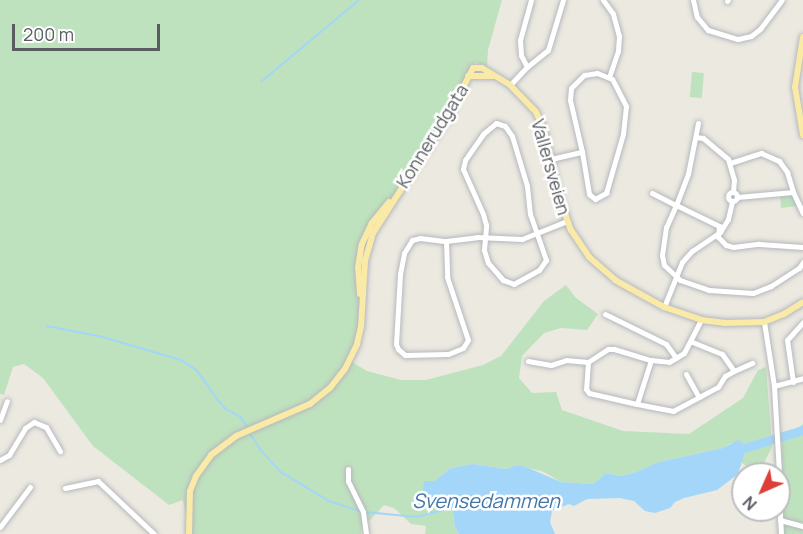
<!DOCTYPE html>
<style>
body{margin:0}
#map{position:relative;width:803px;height:534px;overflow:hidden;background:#ebe9e0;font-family:Manrope,sans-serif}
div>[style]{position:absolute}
.green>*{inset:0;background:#bfe2be;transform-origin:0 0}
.water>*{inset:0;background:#a3d6f9}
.stream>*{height:1.5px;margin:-0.75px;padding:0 0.75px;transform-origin:0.75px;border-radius:0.75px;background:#a3d6f9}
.river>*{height:9px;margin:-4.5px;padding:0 4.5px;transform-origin:4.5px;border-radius:4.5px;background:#a3d6f9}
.roads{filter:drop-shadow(0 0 2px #b6b8bd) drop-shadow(0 0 2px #b6b8bd)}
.minor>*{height:5px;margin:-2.5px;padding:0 2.5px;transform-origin:2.5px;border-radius:2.5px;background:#fff}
.minor>.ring{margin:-2.5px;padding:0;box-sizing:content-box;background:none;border:5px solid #fff;border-radius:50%}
.major>*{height:6px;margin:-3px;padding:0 3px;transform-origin:3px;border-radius:3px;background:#f9eaa7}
span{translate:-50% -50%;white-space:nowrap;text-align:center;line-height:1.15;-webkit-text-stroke:5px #fff;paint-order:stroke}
.street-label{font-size:18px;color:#595d61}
.water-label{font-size:20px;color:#4277a9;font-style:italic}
.north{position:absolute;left:731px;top:462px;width:60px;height:60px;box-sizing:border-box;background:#fff;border:2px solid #bdbec0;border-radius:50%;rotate:225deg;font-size:16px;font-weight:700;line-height:24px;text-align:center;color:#595d61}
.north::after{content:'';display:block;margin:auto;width:21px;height:27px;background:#dd3e35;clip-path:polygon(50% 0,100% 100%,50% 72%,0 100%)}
.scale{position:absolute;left:12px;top:24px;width:148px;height:27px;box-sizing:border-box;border:3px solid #595d61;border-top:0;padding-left:8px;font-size:18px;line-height:21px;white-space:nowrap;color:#595d61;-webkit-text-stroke:4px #fff;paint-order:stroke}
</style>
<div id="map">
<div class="green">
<i style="clip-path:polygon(0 0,502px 0,488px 50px,487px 67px,475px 62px,457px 102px,370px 231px,364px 249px,362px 307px,352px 362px,367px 371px,401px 380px,426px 380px,483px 365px,501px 356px,544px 301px,566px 285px,576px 298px,598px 314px,587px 330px,561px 328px,544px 333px,522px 356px,519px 378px,532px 393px,556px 392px,562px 410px,623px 431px,689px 434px,743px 398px,758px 370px,766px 367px,772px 447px,764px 463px,750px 469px,741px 462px,743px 458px,731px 443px,723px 448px,659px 462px,631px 474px,620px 476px,606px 473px,593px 484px,561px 482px,544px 472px,517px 465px,508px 469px,473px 464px,451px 468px,434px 481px,424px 481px,431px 499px,439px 495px,451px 500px,455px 527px,459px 534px,425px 534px,426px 526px,411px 524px,394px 508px,384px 505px,369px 521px,362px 523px,361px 534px,189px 534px,183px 500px,169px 505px,93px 446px,43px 378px,24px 364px,13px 367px,4px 395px,0 394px)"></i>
<i style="left:692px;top:72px;width:12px;height:25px;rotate:5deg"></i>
<i style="clip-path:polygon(780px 195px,793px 196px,798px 206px,781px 208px)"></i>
<i style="clip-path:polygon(803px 424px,803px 534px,781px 534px,779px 499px,782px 440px)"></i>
</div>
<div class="water">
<i style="clip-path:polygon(738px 440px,743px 443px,745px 452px,738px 474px,717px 490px,684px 498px,675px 502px,670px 508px,655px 513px,645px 511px,634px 501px,620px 498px,587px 499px,574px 506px,569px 504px,552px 511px,550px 522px,555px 534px,459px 534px,455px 527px,451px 500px,439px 495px,428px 503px,424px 502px,422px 497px,424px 481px,434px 481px,451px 468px,473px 464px,507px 469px,517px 465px,526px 467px,561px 482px,593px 484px,606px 473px,620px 476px,631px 474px,659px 462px,723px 448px)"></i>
</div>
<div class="stream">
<i style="left:261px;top:82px;width:128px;rotate:-39.9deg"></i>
<i style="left:47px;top:326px;width:57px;rotate:11.1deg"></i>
<i style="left:103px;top:337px;width:81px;rotate:16.4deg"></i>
<i style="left:181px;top:360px;width:19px;rotate:32deg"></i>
<i style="left:197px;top:370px;width:38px;rotate:55deg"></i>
<i style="left:219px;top:401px;width:11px;rotate:49deg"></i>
<i style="left:226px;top:409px;width:17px;rotate:28deg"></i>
<i style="left:241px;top:417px;width:13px;rotate:58deg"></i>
<i style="left:250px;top:433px;width:20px;rotate:57deg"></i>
<i style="left:261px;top:450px;width:30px;rotate:48deg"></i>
<i style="left:281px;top:472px;width:56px;rotate:31.1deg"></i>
<i style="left:329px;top:501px;width:33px;rotate:18deg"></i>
<i style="left:365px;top:512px;width:52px;rotate:5.5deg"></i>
<i style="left:417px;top:517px;width:35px;rotate:-15deg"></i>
</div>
<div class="river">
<i style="left:744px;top:448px;width:62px;rotate:-17deg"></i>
</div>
<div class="roads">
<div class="minor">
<i style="left:603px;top:0;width:17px;rotate:54deg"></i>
<i style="left:613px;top:14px;width:23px;rotate:75deg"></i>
<i style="left:619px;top:36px;width:15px;rotate:94deg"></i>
<i style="left:618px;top:51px;width:28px;rotate:109deg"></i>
<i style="left:693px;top:0;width:17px;rotate:77deg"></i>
<i style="left:697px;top:17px;width:17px;rotate:50deg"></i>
<i style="left:708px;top:30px;width:31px;rotate:17deg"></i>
<i style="left:738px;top:39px;width:13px;rotate:-13deg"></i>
<i style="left:751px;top:36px;width:11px;rotate:-38deg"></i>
<i style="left:760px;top:29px;width:36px;rotate:-53deg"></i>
<i style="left:727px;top:1px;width:1px;rotate:-45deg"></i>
<i style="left:527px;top:67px;width:13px;rotate:-117deg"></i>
<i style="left:521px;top:55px;width:15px;rotate:-94deg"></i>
<i style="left:520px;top:40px;width:41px;rotate:-74.6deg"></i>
<i style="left:510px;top:85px;width:25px;rotate:-47deg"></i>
<i style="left:527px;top:67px;width:27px;rotate:-39deg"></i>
<i style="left:548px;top:50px;width:52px;rotate:-73.3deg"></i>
<i style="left:496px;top:123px;width:9px;rotate:18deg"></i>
<i style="left:505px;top:126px;width:12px;rotate:55deg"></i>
<i style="left:512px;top:136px;width:52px;rotate:73.3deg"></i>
<i style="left:527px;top:186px;width:28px;rotate:84deg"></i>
<i style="left:530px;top:214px;width:49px;rotate:70.8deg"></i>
<i style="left:546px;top:260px;width:12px;rotate:125deg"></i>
<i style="left:539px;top:270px;width:29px;rotate:151deg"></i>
<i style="left:514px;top:284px;width:12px;rotate:-160deg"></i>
<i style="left:503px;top:280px;width:23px;rotate:-131deg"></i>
<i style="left:488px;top:263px;width:14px;rotate:-107deg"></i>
<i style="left:484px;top:250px;width:25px;rotate:-85deg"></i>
<i style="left:486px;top:225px;width:11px;rotate:-105deg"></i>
<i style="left:483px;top:214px;width:49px;rotate:-114deg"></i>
<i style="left:463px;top:169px;width:9px;rotate:-77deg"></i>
<i style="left:465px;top:160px;width:32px;rotate:-55deg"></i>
<i style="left:483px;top:134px;width:17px;rotate:-40deg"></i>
<i style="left:698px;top:123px;width:52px;rotate:101.1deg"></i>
<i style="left:688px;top:174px;width:33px;rotate:111deg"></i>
<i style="left:676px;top:205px;width:48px;rotate:26deg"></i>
<i style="left:719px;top:226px;width:11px;rotate:95deg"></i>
<i style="left:718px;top:237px;width:11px;rotate:45deg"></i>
<i style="left:726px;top:245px;width:7px;rotate:16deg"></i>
<i style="left:733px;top:247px;width:26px;rotate:-7deg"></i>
<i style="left:759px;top:244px;width:44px;rotate:3.9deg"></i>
<i style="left:696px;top:137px;width:7px;rotate:8deg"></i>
<i style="left:703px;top:138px;width:33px;rotate:40deg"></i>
<i style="left:728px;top:159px;width:22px;rotate:74deg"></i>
<i style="left:734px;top:180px;width:12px;rotate:95deg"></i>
<i style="left:551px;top:159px;width:32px;rotate:-13deg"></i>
<i style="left:582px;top:152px;width:43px;rotate:80.5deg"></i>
<i style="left:589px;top:194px;width:8px;rotate:40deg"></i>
<i style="left:595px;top:199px;width:13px;rotate:-29deg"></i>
<i style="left:606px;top:193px;width:61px;rotate:-73.9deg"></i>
<i style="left:623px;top:134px;width:28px;rotate:-84deg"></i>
<i style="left:626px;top:106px;width:30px;rotate:-117deg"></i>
<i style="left:612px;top:79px;width:16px;rotate:-158deg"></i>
<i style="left:597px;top:73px;width:13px;rotate:171deg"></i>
<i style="left:584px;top:75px;width:18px;rotate:135deg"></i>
<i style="left:571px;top:88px;width:12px;rotate:95deg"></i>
<i style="left:570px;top:100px;width:53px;rotate:77deg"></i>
<i style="left:730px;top:163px;width:33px;rotate:-18deg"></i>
<i style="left:761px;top:153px;width:20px;rotate:24deg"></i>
<i style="left:779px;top:161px;width:14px;rotate:54deg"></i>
<i style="left:787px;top:172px;width:21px;rotate:73deg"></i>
<i style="left:793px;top:192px;width:56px;rotate:174.9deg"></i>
<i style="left:793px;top:192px;width:23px;rotate:65deg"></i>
<i class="ring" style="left:728.5px;top:192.5px;width:4px;height:4px"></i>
<i style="left:652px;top:193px;width:27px;rotate:27deg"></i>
<i style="left:676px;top:205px;width:24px;rotate:114deg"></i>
<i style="left:666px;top:227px;width:28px;rotate:98deg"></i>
<i style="left:662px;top:255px;width:10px;rotate:79deg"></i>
<i style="left:664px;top:265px;width:22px;rotate:43deg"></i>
<i style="left:680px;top:280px;width:31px;rotate:19deg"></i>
<i style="left:709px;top:290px;width:44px;rotate:3.9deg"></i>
<i style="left:753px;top:293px;width:19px;rotate:-21deg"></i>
<i style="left:771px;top:286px;width:33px;rotate:-33deg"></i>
<i style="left:799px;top:268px;width:7px;rotate:-56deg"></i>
<i style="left:446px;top:241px;width:36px;rotate:88deg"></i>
<i style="left:447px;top:277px;width:66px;rotate:71.6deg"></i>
<i style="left:468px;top:340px;width:9px;rotate:122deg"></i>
<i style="left:463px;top:348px;width:16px;rotate:158deg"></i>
<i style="left:448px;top:354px;width:43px;rotate:178.7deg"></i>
<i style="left:405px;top:355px;width:9px;rotate:-139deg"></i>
<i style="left:398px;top:349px;width:5px;rotate:-112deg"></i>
<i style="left:396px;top:344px;width:70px;rotate:-86.7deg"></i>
<i style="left:400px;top:274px;width:21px;rotate:-79deg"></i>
<i style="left:404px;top:253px;width:15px;rotate:-58deg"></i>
<i style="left:412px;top:240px;width:8px;rotate:-14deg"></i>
<i style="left:420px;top:238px;width:26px;rotate:7deg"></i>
<i style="left:446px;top:241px;width:31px;rotate:-7deg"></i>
<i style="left:477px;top:237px;width:45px;rotate:2.5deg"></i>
<i style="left:522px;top:239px;width:48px;rotate:-21.8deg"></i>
<i style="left:664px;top:307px;width:48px;rotate:-68.2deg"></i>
<i style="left:682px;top:262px;width:15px;rotate:-48deg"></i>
<i style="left:692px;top:251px;width:34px;rotate:-34deg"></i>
<i style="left:720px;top:232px;width:15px;rotate:-58deg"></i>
<i style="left:728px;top:219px;width:18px;rotate:-77deg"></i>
<i style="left:605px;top:314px;width:68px;rotate:26.2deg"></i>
<i style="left:666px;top:344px;width:17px;rotate:54deg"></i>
<i style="left:764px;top:322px;width:65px;rotate:81.1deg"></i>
<i style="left:774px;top:386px;width:88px;rotate:86.7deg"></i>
<i style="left:651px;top:360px;width:46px;rotate:107.7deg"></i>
<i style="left:637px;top:404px;width:37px;rotate:11deg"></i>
<i style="left:673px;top:411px;width:30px;rotate:-28deg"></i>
<i style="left:528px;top:361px;width:23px;rotate:10deg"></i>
<i style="left:551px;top:365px;width:16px;rotate:-18deg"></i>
<i style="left:566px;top:360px;width:22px;rotate:5deg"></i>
<i style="left:588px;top:362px;width:24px;rotate:-33deg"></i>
<i style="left:608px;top:349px;width:6px"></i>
<i style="left:614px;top:349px;width:39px;rotate:17deg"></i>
<i style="left:651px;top:360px;width:18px;rotate:6deg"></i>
<i style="left:669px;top:362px;width:17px;rotate:-31deg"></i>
<i style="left:684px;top:353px;width:37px;rotate:-63deg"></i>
<i style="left:588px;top:362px;width:27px;rotate:94deg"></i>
<i style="left:586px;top:389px;width:5px;rotate:53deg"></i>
<i style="left:589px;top:393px;width:49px;rotate:12.9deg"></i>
<i style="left:734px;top:371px;width:20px;rotate:-24deg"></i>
<i style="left:686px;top:374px;width:26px;rotate:61deg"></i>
<i style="left:699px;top:397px;width:21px;rotate:-28deg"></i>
<i style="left:718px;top:387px;width:13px;rotate:-58deg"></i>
<i style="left:725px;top:376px;width:10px;rotate:-29deg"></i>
<i style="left:734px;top:371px;width:21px;rotate:-125deg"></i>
<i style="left:722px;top:354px;width:32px;rotate:-158deg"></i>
<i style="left:793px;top:382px;width:42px;rotate:-98.1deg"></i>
<i style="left:787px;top:340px;width:24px;rotate:-48deg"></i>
<i style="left:774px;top:386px;width:30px;rotate:-15deg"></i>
<i style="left:0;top:420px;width:20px;rotate:-70deg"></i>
<i style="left:0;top:460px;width:10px;rotate:-29deg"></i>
<i style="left:9px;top:455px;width:31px;rotate:-59deg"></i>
<i style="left:25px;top:428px;width:11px;rotate:-34deg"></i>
<i style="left:34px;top:422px;width:13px;rotate:23deg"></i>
<i style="left:46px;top:427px;width:28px;rotate:60deg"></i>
<i style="left:348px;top:469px;width:12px;rotate:90deg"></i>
<i style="left:348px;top:481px;width:34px;rotate:64deg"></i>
<i style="left:363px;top:512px;width:22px;rotate:82deg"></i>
<i style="left:65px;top:488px;width:34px;rotate:-12deg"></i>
<i style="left:98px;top:481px;width:77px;rotate:43.4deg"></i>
<i style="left:779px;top:496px;width:38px;rotate:87deg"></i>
<i style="left:780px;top:520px;width:24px;rotate:15deg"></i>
<i style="left:0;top:527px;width:50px;rotate:-53.1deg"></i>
</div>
<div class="major">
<i style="left:803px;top:37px;width:51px;rotate:99.1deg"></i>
<i style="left:795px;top:87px;width:49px;rotate:80.5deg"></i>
<i style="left:468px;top:76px;width:25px"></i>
<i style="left:360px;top:294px;width:26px;rotate:-94deg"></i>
<i style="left:358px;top:268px;width:24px;rotate:-81deg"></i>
<i style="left:362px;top:244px;width:23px;rotate:-65deg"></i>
<i style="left:372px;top:223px;width:27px;rotate:-51deg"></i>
<i style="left:189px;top:534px;width:43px;rotate:-88.7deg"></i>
<i style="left:190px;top:491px;width:16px;rotate:-68deg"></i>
<i style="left:196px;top:476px;width:26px;rotate:-54deg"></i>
<i style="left:211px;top:455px;width:31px;rotate:-37deg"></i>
<i style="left:236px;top:436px;width:81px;rotate:-23.4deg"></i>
<i style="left:310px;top:404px;width:26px;rotate:-39deg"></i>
<i style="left:330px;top:388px;width:24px;rotate:-52deg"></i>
<i style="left:345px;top:369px;width:28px;rotate:-64deg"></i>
<i style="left:357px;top:344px;width:17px;rotate:-77deg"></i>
<i style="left:361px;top:327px;width:66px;rotate:-86.5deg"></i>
<i style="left:365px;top:261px;width:29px;rotate:-74deg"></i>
<i style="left:373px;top:233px;width:140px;rotate:-57.2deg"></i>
<i style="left:449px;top:115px;width:53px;rotate:-62.9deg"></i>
<i style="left:473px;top:68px;width:9px"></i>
<i style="left:482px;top:68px;width:33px;rotate:31deg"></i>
<i style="left:510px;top:85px;width:37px;rotate:46deg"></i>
<i style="left:536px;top:112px;width:20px;rotate:66deg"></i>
<i style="left:544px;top:130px;width:68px;rotate:77.2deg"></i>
<i style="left:559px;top:196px;width:36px;rotate:71deg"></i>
<i style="left:571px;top:230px;width:32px;rotate:56deg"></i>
<i style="left:589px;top:257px;width:35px;rotate:41deg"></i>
<i style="left:615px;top:280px;width:56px;rotate:28.9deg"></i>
<i style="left:664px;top:307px;width:39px;rotate:19deg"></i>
<i style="left:701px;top:320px;width:23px;rotate:7deg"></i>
<i style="left:724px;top:323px;width:40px;rotate:-1.4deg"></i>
<i style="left:764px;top:322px;width:22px;rotate:-22deg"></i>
<i style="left:784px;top:314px;width:22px;rotate:-32deg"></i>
</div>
</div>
<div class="street-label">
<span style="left:432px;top:136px;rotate:-58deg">Konnerudgata</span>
<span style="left:551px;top:167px;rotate:74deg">Vallersveien</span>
</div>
<div class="water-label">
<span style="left:486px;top:500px">Svensedammen</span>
</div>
<div class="north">N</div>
<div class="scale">200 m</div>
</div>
